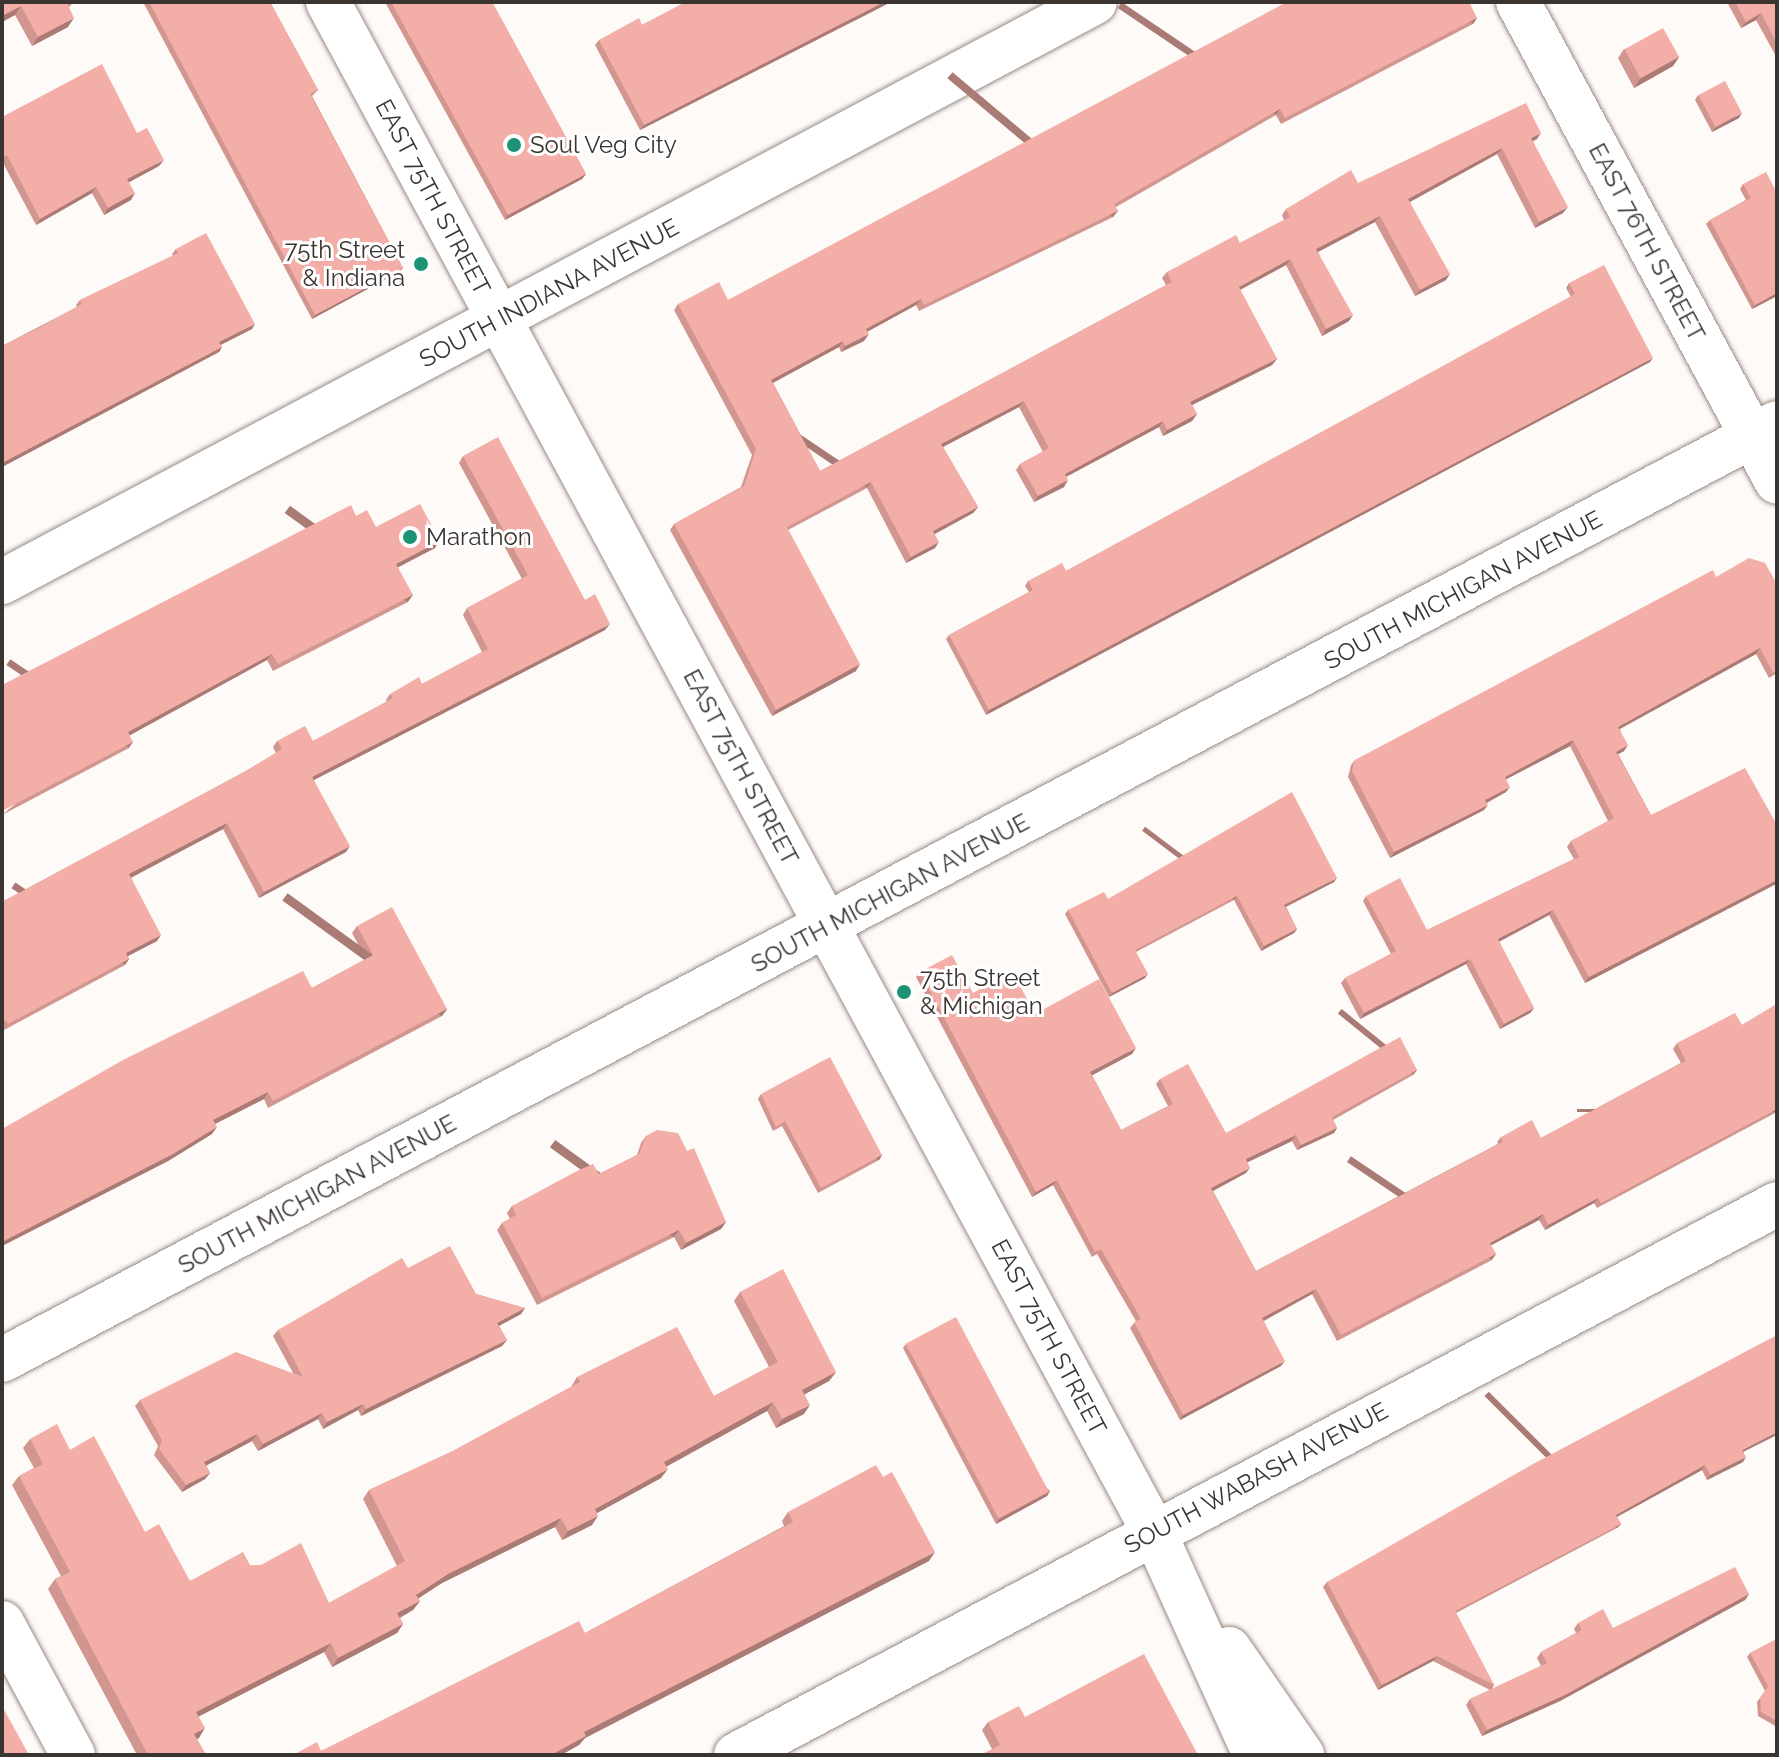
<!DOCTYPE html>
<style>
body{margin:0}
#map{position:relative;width:1779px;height:1757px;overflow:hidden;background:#fdfaf8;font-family:Raleway,sans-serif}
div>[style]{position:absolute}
.roads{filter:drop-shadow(0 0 2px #998a83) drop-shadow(0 0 2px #998a83)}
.minor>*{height:44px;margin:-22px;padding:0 22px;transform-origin:22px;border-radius:22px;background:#fff}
.wall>*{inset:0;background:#d19690}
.shaded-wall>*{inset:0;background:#aa7a75;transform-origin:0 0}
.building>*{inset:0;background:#f3aea7;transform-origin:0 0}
.dots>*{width:22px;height:22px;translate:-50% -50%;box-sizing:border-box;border:4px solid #fff;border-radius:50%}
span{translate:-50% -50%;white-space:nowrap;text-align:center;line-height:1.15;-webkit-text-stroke:6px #fff;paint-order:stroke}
.poi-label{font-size:24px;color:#3b3532}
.left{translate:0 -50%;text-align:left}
.right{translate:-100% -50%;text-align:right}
.street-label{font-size:24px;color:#3b3532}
.frame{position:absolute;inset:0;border:4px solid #3b3532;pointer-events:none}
</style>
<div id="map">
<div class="roads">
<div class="minor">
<i style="left:328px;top:2px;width:1739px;rotate:61.64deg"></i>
<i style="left:1154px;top:1532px;width:245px;rotate:65.6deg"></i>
<i style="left:1518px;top:2px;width:545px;rotate:61.65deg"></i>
<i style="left:2px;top:582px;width:1237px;rotate:-27.95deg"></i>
<i style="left:2px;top:1360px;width:2007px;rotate:-27.83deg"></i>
<i style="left:2px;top:1623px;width:150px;rotate:61.7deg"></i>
<i style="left:1229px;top:1649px;width:129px;rotate:55.4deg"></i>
<i style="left:736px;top:1755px;width:1178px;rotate:-27.89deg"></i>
</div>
</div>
<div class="wall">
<i style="clip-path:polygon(2px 2px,74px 2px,69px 7px,68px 27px,32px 46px,15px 15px,2px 22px)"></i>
<i style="clip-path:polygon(143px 2px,270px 2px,318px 90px,312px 96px,403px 268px,399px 272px,312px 319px)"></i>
<i style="clip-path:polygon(385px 2px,492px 2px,586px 174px,582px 179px,505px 220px)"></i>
<i style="clip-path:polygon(686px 2px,891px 2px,640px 130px,595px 45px,599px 40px,642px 25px)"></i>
<i style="clip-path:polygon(1727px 2px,1777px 2px,1777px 58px,1756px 20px,1741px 28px)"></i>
<i style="clip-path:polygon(1477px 18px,1473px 24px,1281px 124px,1276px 115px,1116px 207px,1113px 217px,919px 311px,916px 305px,867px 332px,864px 341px,841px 352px,839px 347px,773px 383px,820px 471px,1166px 285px,1162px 278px,1167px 272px,1240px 243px,1284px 220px,1282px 215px,1286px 209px,1358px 183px,1537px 139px,1533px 141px,1563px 213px,1535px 228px,1497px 154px,1410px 202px,1446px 280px,1415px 296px,1375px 222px,1318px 252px,1349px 321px,1322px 336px,1286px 265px,1240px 290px,1277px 359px,1272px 365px,1192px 405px,1197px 414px,1192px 421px,1163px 436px,1159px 427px,1066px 477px,1064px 487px,1034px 502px,1016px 470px,1020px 464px,1043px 452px,1019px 407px,943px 447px,978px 507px,973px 513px,935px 534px,935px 548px,906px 563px,867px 488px,788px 530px,856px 671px,772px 716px,670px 530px,674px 524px,741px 487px,752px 455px,674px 310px,678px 304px,728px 300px)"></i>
<i style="clip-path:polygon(1624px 49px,1679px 57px,1673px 66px,1634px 88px,1618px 58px)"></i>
<i style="clip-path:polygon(1698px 95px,1739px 118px,1712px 132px,1695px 100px)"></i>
<i style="clip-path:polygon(2px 117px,137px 133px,159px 166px,129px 182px,131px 200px,104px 215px,92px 193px,36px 225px,2px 161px)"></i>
<i style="clip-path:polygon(1743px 184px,1775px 189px,1777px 188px,1777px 296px,1752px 309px,1706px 224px,1710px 220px,1746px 200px,1740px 189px)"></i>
<i style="clip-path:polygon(176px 249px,252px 329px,221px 345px,222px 347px,219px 352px,2px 467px,2px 346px,77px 307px,76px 305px,80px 300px,173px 256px,172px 254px)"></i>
<i style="clip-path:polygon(1569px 283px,1650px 362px,986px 715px,946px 639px,949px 635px,1029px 592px,1025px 586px,1028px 581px,1066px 571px,1571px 297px,1566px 288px)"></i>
<i style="clip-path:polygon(463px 456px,585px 600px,605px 630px,314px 780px,346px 852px,259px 898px,223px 829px,131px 877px,157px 941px,128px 956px,129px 959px,125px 965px,4px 1030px,2px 1027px,2px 902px,246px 771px,276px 753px,273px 747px,277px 741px,313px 741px,387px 702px,386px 700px,390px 694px,422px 684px,482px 652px,463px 615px,467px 608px,522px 579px,459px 463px)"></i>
<i style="clip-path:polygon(356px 516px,376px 527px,435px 548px,398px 567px,408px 602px,273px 671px,267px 660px,130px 735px,129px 748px,2px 815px)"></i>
<i style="clip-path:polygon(1716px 577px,1777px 584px,1777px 673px,1769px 678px,1756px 654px,1620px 729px,1624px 751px,1618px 754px,1651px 815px,1777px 825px,1777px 886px,1776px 884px,1585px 983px,1549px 915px,1499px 942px,1534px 1008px,1530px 1013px,1500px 1029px,1466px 964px,1360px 1019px,1341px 983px,1345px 978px,1391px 954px,1363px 901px,1366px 896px,1427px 930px,1574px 859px,1567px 847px,1571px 841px,1608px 821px,1570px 746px,1506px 779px,1506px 792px,1487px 803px,1484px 810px,1390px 858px,1348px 777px,1351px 765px,1355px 760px)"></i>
<i style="clip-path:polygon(1334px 882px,1286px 907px,1297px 929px,1294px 933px,1261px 951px,1234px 900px,1136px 952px,1145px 978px,1109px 997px,1065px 914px,1068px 910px,1108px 899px)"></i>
<i style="clip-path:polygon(357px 926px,447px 1009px,442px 1016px,268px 1108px,264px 1099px,215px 1124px,212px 1134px,168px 1161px,2px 1246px,2px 1129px,312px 988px,366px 959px,352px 933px)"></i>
<i style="clip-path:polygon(920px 972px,973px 993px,1035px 1014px,1132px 1054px,1092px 1075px,1121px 1130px,1168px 1106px,1156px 1084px,1160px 1079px,1226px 1133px,1417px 1070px,1413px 1075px,1333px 1120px,1337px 1128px,1334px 1133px,1297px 1150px,1292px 1141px,1247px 1162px,1246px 1173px,1213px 1191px,1256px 1271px,1498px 1144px,1497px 1142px,1501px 1137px,1541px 1138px,1681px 1063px,1673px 1049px,1677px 1043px,1742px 1025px,1777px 1004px,1777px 1112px,1597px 1208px,1594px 1203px,1545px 1230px,1539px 1220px,1491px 1245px,1492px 1260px,1337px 1341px,1312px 1294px,1264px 1321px,1281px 1366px,1180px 1420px,1130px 1328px,1136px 1321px,1097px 1254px,1092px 1257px,1053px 1185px,1032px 1197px,916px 977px)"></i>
<i style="clip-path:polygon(761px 1094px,882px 1155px,879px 1160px,818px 1193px,782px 1126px,773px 1131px,758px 1099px)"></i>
<i style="clip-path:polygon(646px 1136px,726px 1222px,721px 1229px,681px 1250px,674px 1237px,537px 1305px,497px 1230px,502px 1223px,510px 1219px,507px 1213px,512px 1206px,599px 1174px,637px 1155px,641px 1143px)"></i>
<i style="clip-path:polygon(408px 1268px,476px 1294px,525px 1308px,521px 1314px,499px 1326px,507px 1340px,502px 1346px,361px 1416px,358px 1410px,323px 1429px,318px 1419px,258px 1451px,252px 1441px,206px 1465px,210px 1473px,205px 1479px,182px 1492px,154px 1455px,158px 1446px,135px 1406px,140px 1400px,293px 1373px,273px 1336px,278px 1330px)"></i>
<i style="clip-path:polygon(740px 1292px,836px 1372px,829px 1381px,805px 1394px,804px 1414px,776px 1428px,767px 1411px,666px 1467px,661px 1478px,597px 1513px,592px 1525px,562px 1540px,555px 1527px,442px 1583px,418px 1598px,420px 1601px,413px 1610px,400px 1618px,403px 1624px,397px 1633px,332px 1667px,324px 1652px,199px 1716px,199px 1738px,197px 1739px,206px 1755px,137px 1755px,48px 1589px,55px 1579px,61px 1576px,12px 1485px,19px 1476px,34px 1468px,23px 1448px,30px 1439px,70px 1450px,190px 1581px,250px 1565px,329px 1603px,397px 1566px,363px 1499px,369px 1490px,453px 1451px,571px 1387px,577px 1377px,714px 1396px,769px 1367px,734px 1301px)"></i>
<i style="clip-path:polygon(906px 1344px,1050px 1491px,1047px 1496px,996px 1524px,903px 1348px)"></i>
<i style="clip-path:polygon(1744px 1452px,1743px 1462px,1707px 1480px,1702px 1470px,1617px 1517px,1621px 1524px,1617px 1528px,1456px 1613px,1494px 1685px,1492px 1689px,1541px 1666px,1537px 1658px,1541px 1652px,1576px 1633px,1574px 1629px,1578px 1623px,1613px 1628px,1749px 1594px,1745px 1600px,1560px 1701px,1482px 1736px,1466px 1705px,1470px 1699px,1490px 1690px,1433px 1661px,1378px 1690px,1323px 1587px,1327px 1582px)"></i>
<i style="clip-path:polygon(788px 1512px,929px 1561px,585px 1738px,579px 1745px,561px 1755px,293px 1755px,321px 1751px,585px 1633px,784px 1526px,782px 1521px)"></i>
<i style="clip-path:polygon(1777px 1639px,1777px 1727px,1758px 1716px,1757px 1702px,1765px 1691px,1747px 1657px,1750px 1653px)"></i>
<i style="clip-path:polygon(1025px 1717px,1198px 1755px,992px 1749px,982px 1730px,988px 1722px)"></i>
</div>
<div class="shaded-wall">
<i style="clip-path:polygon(884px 2px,891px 2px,640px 130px,644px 125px)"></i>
<i style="clip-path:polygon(21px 6px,15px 15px,2px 22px,2px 16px)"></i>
<i style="clip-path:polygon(1761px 13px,1756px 20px,1741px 28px,1746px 22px)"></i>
<i style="clip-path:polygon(74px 18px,68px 27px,32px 46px,38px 37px)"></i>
<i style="left:1477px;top:18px;width:7px;height:216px;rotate:124deg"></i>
<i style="clip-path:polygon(1679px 57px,1673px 66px,1634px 88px,1640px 79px)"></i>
<i style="left:1280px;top:109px;width:7px;height:191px;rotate:124deg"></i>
<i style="clip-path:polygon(1742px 113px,1739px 118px,1712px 132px,1715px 128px)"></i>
<i style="clip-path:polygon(1541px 133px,1537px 139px,1527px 144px,1531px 138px)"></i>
<i style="clip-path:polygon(1502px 148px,1497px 154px,1404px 205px,1408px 199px)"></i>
<i style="clip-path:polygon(164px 160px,159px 166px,122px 186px,127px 179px)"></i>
<i style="clip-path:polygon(586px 174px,582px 179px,505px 220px,508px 215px)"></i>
<i style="clip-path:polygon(96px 187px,92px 193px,36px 225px,40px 219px)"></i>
<i style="clip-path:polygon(135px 193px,131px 200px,104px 215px,108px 208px)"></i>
<i style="clip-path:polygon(1568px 207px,1563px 213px,1535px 228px,1539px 222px)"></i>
<i style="left:1118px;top:211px;width:8px;height:216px;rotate:130deg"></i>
<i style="clip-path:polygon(1380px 216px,1375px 222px,1312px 255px,1316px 249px)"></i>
<i style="clip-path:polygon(1290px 259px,1286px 265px,1234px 293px,1239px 287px)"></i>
<i style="clip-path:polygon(403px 268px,399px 272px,312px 319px,315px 315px)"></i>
<i style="clip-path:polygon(1450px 274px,1446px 280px,1415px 296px,1420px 290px)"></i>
<i style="clip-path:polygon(1777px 293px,1777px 296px,1752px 309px,1755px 305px)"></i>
<i style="clip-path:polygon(921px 299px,916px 305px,861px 335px,866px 329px)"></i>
<i style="clip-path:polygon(1353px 315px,1349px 321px,1322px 336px,1326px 329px)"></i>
<i style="clip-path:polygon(255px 324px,252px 329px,216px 347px,219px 342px)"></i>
<i style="clip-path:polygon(869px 334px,864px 341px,841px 352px,845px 346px)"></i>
<i style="clip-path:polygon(843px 341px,839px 347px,767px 386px,771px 380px)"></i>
<i style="clip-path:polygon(222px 347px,219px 352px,2px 467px,2px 463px)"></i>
<i style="clip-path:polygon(1653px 358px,1650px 362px,986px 715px,989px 710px)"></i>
<i style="clip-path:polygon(1277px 359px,1272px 365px,1186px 408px,1190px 402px)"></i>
<i style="clip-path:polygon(1024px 401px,1019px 407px,937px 450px,941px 444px)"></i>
<i style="clip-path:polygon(1197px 414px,1192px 421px,1163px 436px,1167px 430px)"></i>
<i style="clip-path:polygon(1163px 421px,1159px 427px,1060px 480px,1065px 474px)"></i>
<i style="clip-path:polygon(1068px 480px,1064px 487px,1034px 502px,1038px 496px)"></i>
<i style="left:871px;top:482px;width:7px;height:95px;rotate:124deg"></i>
<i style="clip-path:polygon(978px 507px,973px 513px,929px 537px,933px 531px)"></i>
<i style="clip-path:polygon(440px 541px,435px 548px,391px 571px,396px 564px)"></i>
<i style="clip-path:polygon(939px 542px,935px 548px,906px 563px,911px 557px)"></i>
<i style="left:413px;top:595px;width:9px;height:152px;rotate:126deg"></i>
<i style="clip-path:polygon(610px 624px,605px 630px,308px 783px,312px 777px)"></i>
<i style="clip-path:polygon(1760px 648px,1756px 654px,1614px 732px,1618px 727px)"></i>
<i style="clip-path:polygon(272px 654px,267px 660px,123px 739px,128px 732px)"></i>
<i style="clip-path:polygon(860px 664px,856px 671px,772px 716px,776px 710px)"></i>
<i style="clip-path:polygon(1573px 740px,1570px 746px,1501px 782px,1505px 777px)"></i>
<i style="left:133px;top:742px;width:7px;height:148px;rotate:124deg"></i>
<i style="clip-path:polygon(1628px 745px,1624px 751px,1613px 757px,1616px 752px)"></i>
<i style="clip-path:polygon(1510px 787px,1506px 792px,1482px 805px,1485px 800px)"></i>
<i style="clip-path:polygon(1488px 805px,1484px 810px,1390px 858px,1394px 852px)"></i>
<i style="clip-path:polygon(227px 823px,223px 829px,125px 881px,129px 874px)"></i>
<i style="clip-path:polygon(350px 846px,346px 852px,259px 898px,264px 892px)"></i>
<i style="clip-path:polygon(1337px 878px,1334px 882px,1281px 909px,1284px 905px)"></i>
<i style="clip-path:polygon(1777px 880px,1776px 884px,1585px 983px,1589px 977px)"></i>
<i style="left:1237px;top:896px;width:5px;height:115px;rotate:127deg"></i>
<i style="clip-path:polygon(1553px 910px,1549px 915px,1494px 944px,1498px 939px)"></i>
<i style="clip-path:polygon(1297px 929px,1294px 933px,1261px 951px,1264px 946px)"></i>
<i style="clip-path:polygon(161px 935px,157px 941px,122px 959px,126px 953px)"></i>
<i style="left:129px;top:959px;width:7px;height:137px;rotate:124deg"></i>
<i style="clip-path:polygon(1470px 959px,1466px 964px,1360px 1019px,1364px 1013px)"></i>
<i style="clip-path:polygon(1148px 974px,1145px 978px,1109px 997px,1112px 993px)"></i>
<i style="clip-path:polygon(1534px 1008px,1530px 1013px,1500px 1029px,1504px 1024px)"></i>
<i style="left:447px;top:1009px;width:9px;height:197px;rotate:126deg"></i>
<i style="clip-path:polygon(1136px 1048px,1132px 1054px,1087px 1078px,1090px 1072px)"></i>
<i style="left:1417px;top:1070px;width:6px;height:97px;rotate:129deg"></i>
<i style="clip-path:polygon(268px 1092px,264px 1099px,209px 1127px,213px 1120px)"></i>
<i style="left:1777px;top:1109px;width:3px;height:200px;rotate:90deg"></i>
<i style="clip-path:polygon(217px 1127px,212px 1134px,168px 1161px,2px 1246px,2px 1242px)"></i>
<i style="clip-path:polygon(1337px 1128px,1334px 1133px,1297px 1150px,1301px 1145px)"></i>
<i style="clip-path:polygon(1296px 1135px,1292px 1141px,1242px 1165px,1246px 1159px)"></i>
<i style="left:882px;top:1155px;width:6px;height:69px;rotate:121deg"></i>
<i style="clip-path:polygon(1250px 1168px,1246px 1173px,1207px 1194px,1211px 1188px)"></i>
<i style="clip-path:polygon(1057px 1180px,1053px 1185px,1032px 1197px,1036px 1192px)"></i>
<i style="clip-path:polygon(1598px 1198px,1594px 1203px,1545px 1230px,1548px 1225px)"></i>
<i style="clip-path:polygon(1543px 1214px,1539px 1220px,1486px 1248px,1490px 1243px)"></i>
<i style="clip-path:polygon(726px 1222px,721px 1229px,681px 1250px,686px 1243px)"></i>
<i style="left:679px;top:1230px;width:9px;height:153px;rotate:126deg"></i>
<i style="left:1496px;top:1254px;width:7px;height:175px;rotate:124deg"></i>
<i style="clip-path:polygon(1316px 1289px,1312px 1294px,1259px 1323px,1262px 1318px)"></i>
<i style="clip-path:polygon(525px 1308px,521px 1314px,493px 1329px,497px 1323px)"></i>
<i style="clip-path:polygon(507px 1340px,502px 1346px,361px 1416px,366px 1409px)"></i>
<i style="clip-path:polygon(1285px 1361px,1281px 1366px,1180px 1420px,1183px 1415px)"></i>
<i style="clip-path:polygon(836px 1372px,829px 1381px,796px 1399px,802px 1390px)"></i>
<i style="clip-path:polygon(773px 1402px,767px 1411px,658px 1471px,664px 1462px)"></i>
<i style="clip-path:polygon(363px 1404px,358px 1410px,323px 1429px,327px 1422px)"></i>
<i style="clip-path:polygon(810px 1405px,804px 1414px,776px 1428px,782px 1419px)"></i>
<i style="clip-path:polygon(322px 1413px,318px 1419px,258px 1451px,263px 1444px)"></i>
<i style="clip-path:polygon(1777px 1432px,1777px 1435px,1739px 1454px,1742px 1450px)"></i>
<i style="clip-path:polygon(257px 1434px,252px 1441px,200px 1469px,204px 1462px)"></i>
<i style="clip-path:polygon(1746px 1457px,1743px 1462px,1707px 1480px,1710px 1475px)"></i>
<i style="clip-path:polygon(1705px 1465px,1702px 1470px,1613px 1519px,1616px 1515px)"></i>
<i style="clip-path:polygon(668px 1469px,661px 1478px,588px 1518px,595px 1509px)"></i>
<i style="clip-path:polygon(210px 1473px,205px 1479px,182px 1492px,186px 1485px)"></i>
<i style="clip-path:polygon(1050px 1491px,1047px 1496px,996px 1524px,999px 1519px)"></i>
<i style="clip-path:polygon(598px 1516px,592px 1525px,562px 1540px,568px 1531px)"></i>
<i style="clip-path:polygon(561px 1518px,555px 1527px,442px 1583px,410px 1604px,416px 1595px,448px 1574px)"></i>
<i style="left:1621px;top:1524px;width:6px;height:187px;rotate:135deg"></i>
<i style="clip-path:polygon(935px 1552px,929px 1561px,585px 1738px,579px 1745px,561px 1755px,551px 1755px,584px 1732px)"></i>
<i style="clip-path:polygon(1749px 1594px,1745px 1600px,1560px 1701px,1482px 1736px,1487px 1730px)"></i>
<i style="clip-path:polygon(420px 1601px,413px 1610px,391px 1622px,397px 1613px)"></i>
<i style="clip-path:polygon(403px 1624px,397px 1633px,332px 1667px,338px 1658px)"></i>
<i style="clip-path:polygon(331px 1643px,324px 1652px,190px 1721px,196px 1712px)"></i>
<i style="clip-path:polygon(1437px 1656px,1433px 1661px,1378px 1690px,1382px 1685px)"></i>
<i style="clip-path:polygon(205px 1728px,199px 1738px,188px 1743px,194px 1734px)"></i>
</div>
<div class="building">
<i style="clip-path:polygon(2px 2px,68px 2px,67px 3px,74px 18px,38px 37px,21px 6px,2px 16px)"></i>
<i style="clip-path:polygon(149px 2px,270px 2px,318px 90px,310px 94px,403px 268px,315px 315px)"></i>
<i style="clip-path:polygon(391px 2px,492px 2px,586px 174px,508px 215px)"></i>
<i style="clip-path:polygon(686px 2px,884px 2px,644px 125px,599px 40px,639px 18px,642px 25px)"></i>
<i style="clip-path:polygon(1287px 2px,1469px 2px,1477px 18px,1285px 118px,1280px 109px,1114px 204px,1118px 211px,924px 305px,921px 299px,866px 329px,869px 334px,845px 346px,843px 341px,771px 380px,820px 471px,1172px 282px,1167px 272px,1236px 235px,1240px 243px,1290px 217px,1286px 209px,1351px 170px,1358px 183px,1526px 103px,1541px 133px,1531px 138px,1568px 207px,1539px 222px,1502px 148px,1408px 199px,1450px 274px,1420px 290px,1380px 216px,1316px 249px,1353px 315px,1326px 329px,1290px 259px,1239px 287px,1277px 359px,1190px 402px,1197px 414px,1167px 430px,1163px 421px,1065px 474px,1068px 480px,1038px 496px,1020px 464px,1049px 448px,1024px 401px,941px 444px,978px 507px,933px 531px,939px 542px,911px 557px,871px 482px,787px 527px,860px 664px,776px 710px,674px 524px,744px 486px,756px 449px,678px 304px,719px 282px,728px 300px)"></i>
<i style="clip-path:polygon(1735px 2px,1777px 2px,1777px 44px,1761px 13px,1746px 22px)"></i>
<i style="left:1663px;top:28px;width:33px;height:44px;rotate:61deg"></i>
<i style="clip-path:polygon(102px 64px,137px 133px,147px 128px,164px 160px,127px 179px,135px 193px,108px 208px,96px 187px,40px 219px,7px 155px,2px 157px,2px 117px)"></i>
<i style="left:1725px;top:81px;width:36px;height:30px;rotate:62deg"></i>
<i style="clip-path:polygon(1766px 172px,1775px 189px,1777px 188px,1777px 293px,1755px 305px,1710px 220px,1751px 198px,1743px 184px)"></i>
<i style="clip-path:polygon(206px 233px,255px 324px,219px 342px,222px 347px,2px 463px,2px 346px,35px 330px,82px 304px,80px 300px,178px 253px,176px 249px)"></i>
<i style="clip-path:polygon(1604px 265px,1653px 358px,989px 710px,949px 635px,1033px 590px,1028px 581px,1062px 563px,1066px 571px,1575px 294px,1569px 283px)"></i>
<i style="clip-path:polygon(498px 437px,585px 600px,595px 594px,610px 624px,312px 777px,350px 846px,264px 892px,227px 823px,129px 874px,161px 935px,126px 953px,129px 959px,8px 1024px,6px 1020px,2px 1023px,2px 902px,246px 771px,282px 749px,277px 741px,305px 726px,313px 741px,393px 698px,390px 694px,419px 677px,422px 684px,488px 649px,467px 608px,528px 575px,463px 456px)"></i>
<i style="clip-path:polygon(420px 504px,440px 541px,396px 564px,413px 595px,278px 664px,272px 654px,128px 732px,133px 742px,2px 811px,2px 685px,351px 505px,356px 516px,367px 510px,376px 527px)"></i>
<i style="clip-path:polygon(1749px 558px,1765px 563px,1777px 584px,1777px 670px,1773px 673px,1760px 648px,1618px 727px,1628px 745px,1616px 752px,1651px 815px,1745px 768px,1777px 825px,1777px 880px,1589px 977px,1553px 910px,1498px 939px,1534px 1008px,1504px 1024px,1470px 959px,1364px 1013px,1345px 978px,1396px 951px,1366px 896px,1400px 878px,1427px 930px,1579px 857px,1571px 841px,1614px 818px,1573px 740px,1505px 777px,1510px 787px,1485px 800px,1488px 805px,1394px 852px,1352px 771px,1355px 760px,1713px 570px,1716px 577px)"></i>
<i style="clip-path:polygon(1292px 792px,1337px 878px,1284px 905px,1297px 929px,1264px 946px,1237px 896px,1135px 950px,1148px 974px,1112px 993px,1068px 910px,1104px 892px,1108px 899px)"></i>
<i style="clip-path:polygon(392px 907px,447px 1009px,273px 1101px,268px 1092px,213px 1120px,217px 1127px,173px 1154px,2px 1242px,2px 1145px,4px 1144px,2px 1141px,2px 1129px,123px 1060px,303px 971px,312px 988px,373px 955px,357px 926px)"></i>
<i style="clip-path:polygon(952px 955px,973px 993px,1012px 971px,1035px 1014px,1099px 979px,1136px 1048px,1090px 1072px,1121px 1130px,1173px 1104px,1160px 1079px,1188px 1064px,1226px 1133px,1400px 1037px,1417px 1070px,1332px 1117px,1337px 1128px,1301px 1145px,1296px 1135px,1246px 1159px,1250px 1168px,1211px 1188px,1256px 1271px,1503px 1142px,1501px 1137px,1532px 1120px,1541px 1138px,1686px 1061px,1677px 1043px,1735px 1013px,1742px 1025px,1777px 1004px,1777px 1109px,1601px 1203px,1598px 1198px,1548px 1225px,1543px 1214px,1490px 1243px,1496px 1254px,1341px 1335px,1316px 1289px,1262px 1318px,1285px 1361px,1183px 1415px,1134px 1322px,1141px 1319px,1101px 1249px,1095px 1252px,1057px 1180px,1036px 1192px,920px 972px)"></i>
<i style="clip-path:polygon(830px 1057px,882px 1155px,821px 1188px,785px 1121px,776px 1127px,761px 1094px)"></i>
<i style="clip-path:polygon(657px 1130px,678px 1133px,687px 1151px,694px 1148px,726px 1222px,686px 1243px,679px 1230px,542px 1298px,502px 1223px,516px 1215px,512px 1206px,577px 1171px,593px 1164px,599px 1174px,639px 1154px,646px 1136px)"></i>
<i style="clip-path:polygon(450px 1246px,476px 1294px,525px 1308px,497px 1323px,507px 1340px,366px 1409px,363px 1404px,327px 1422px,322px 1413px,263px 1444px,257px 1434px,204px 1462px,210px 1473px,186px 1485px,159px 1449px,162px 1440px,140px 1400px,236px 1352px,303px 1377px,278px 1330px,402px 1258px,408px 1268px)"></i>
<i style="clip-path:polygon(783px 1269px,836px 1372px,802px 1390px,810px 1405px,782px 1419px,773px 1402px,664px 1462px,668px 1469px,595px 1509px,598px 1516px,568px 1531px,561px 1518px,448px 1574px,416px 1595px,420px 1601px,397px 1613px,403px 1624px,338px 1658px,331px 1643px,196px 1712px,205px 1728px,194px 1734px,206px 1755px,148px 1755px,55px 1579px,70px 1572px,19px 1476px,43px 1464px,30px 1439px,57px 1424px,70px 1450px,94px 1436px,145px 1532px,159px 1524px,190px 1581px,243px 1552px,250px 1565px,261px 1565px,301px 1543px,329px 1603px,405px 1561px,369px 1490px,453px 1451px,580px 1382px,577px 1377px,677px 1327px,714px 1396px,778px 1362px,740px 1292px)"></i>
<i style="left:956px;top:1317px;width:198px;height:57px;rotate:62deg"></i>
<i style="clip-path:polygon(1777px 1335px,1777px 1432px,1742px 1450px,1746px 1457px,1710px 1475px,1705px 1465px,1616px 1515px,1621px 1524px,1455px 1611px,1494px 1685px,1437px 1656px,1382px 1685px,1327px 1582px,1533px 1464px)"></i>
<i style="clip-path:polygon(876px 1465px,883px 1477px,892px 1472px,935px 1552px,584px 1732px,586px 1736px,551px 1755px,293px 1755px,317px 1742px,321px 1751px,579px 1621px,585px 1633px,793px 1522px,788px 1512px)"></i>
<i style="clip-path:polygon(1735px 1567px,1749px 1594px,1565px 1695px,1487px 1730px,1470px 1699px,1547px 1663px,1541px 1652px,1582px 1630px,1578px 1623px,1603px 1609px,1613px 1628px)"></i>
<i style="clip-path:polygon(1777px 1639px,1777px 1721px,1761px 1712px,1760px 1698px,1768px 1686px,1750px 1653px)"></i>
<i style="clip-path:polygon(1144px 1654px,1198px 1755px,980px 1755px,1000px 1745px,988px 1722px,1019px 1706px,1025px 1717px)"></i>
<i style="clip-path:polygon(2px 1706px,29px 1755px,2px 1755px)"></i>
</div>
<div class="dots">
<i style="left:514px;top:145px;background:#1e9275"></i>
<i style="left:421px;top:264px;background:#1e9275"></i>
<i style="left:410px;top:537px;background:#1e9275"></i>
<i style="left:904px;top:992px;background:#1e9275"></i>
</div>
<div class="poi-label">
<span class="left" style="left:530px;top:145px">Soul Veg City</span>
<span class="right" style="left:405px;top:264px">75th Street<br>&amp; Indiana</span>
<span class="left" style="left:426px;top:537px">Marathon</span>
<span class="left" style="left:920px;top:992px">75th Street<br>&amp; Michigan</span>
</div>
<div class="street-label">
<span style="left:433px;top:197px;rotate:62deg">EAST 75TH STREET</span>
<span style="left:1647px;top:242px;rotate:62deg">EAST 76TH STREET</span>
<span style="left:549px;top:293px;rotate:-28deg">SOUTH INDIANA AVENUE</span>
<span style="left:1463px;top:590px;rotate:-28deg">SOUTH MICHIGAN AVENUE</span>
<span style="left:741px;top:767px;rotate:62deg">EAST 75TH STREET</span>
<span style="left:890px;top:893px;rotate:-28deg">SOUTH MICHIGAN AVENUE</span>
<span style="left:317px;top:1194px;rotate:-28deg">SOUTH MICHIGAN AVENUE</span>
<span style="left:1049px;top:1337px;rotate:62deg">EAST 75TH STREET</span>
<span style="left:1256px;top:1478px;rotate:-28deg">SOUTH WABASH AVENUE</span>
</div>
<div class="frame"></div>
</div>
